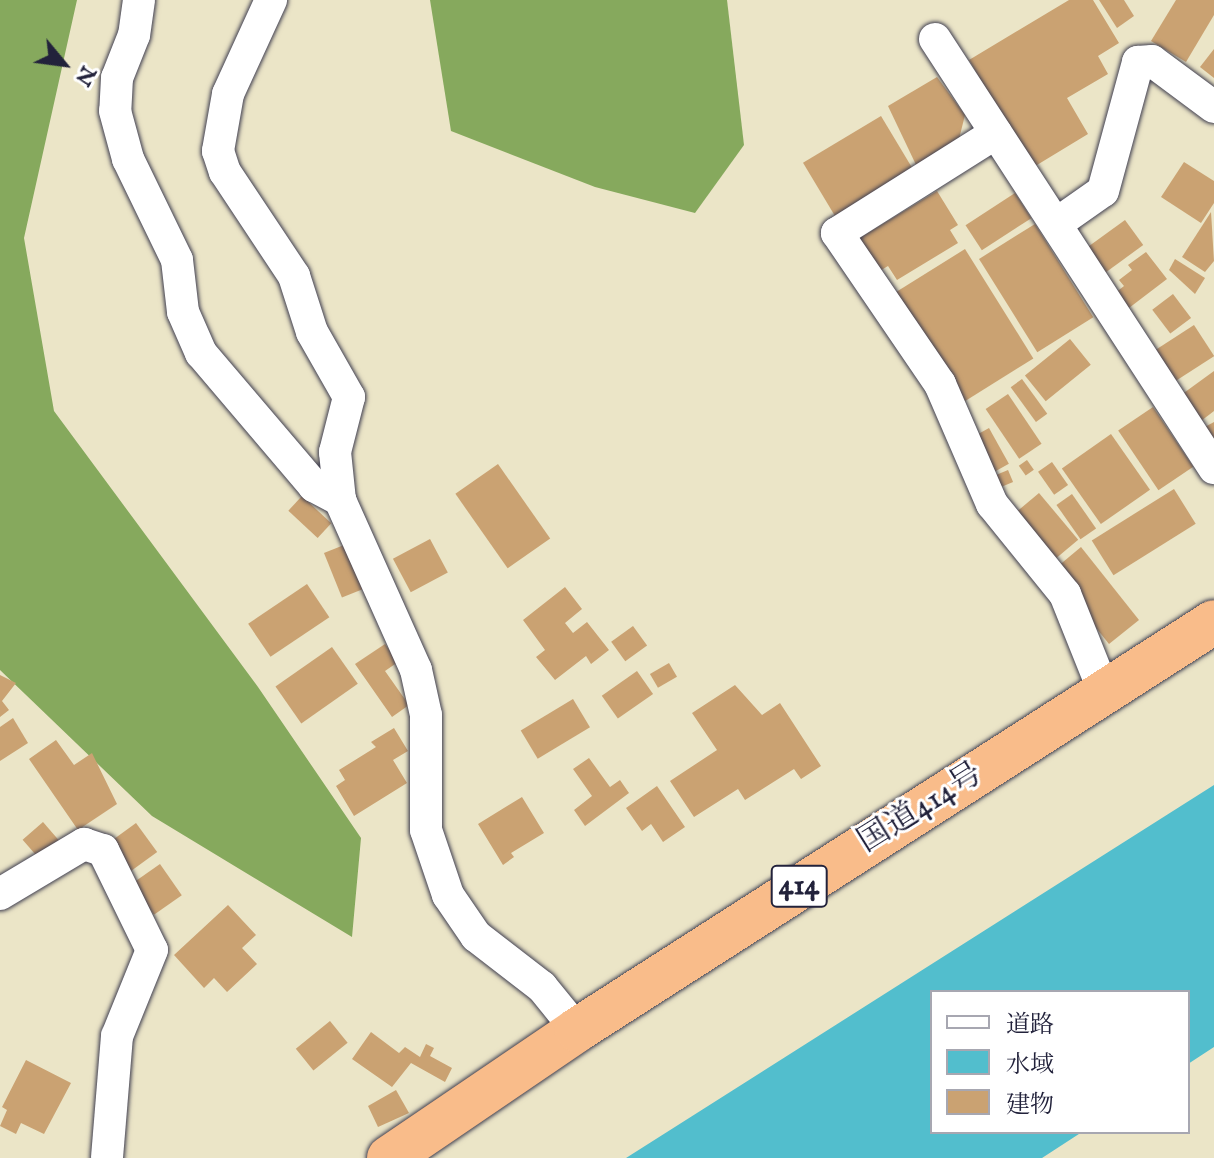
<!DOCTYPE html>
<meta charset="utf-8">
<style>
body{margin:0}
#map{position:relative;width:1214px;height:1158px;overflow:hidden;background:#ebe5c7;font-family:"IM FELL English","Noto Serif JP",serif}
div>[style]{position:absolute}
.forest>*{inset:0;background:#86a95d}
.water>*{inset:0;background:#52becd}
.building>*{inset:0;background:#caa272;transform-origin:0 0}
.roads{filter:drop-shadow(0 0 2px #403f50) drop-shadow(0 0 2px #403f50)}
.minor>*{height:32px;margin:-16px;padding:0 16px;transform-origin:16px;border-radius:16px;background:#fff}
.trunk>*{height:44px;margin:-22px;padding:0 22px;transform-origin:22px;border-radius:22px;background:#f9bc8a}
span{translate:-50% -50%;white-space:nowrap;text-align:center;line-height:1.15;-webkit-text-stroke:6px #fff;paint-order:stroke}
.shield-label span{padding:2px 6px;background:#fff;border:2px solid;border-radius:6px;-webkit-text-stroke-width:0}
.shield-label{font-size:30px;color:#22223b;font-weight:700}
.street-label{font-size:32px;color:#22223b}
.legend{position:absolute;left:930px;top:990px;width:260px;height:144px;box-sizing:border-box;background:#fff;border:2px solid #a7a7b1;margin:0;padding:10px 14px;list-style:none;font-size:24px;color:#22223b}
.legend li{display:flex;align-items:center;gap:16px;height:40px}
.legend b{width:40px;border:2px solid #a7a7b1}
.north{position:absolute;left:24px;top:24px;width:80px;height:80px;-webkit-text-stroke:6px #fff;paint-order:stroke;rotate:119deg;font-size:22px;font-weight:700;line-height:32px;text-align:center;color:#22223b}
.north::after{content:'';display:block;margin:auto;width:28px;height:36px;background:#22223b;clip-path:polygon(50% 0,100% 100%,50% 72%,0 100%)}
</style>
<div id="map">
<div class="forest">
<i style="clip-path:polygon(0 0,77px 0,24px 238px,54px 411px,258px 687px,361px 838px,352px 937px,152px 816px,0 670px)"></i>
<i style="clip-path:polygon(430px 0,727px 0,744px 145px,695px 213px,595px 187px,451px 131px)"></i>
</div>
<div class="water">
<i style="clip-path:polygon(1214px 785px,1214px 1047px,1188px 1064px,1188px 992px,932px 992px,932px 1132px,1082px 1132px,1042px 1158px,626px 1158px)"></i>
</div>
<div class="building">
<i style="clip-path:polygon(1069px 0,1093px 0,1119px 43px,1098px 56px,1108px 74px,1067px 98px,1088px 134px,1032px 168px,969px 60px)"></i>
<i style="clip-path:polygon(1099px 0,1124px 0,1134px 16px,1117px 28px)"></i>
<i style="clip-path:polygon(1176px 0,1214px 0,1214px 15px,1186px 62px,1151px 41px)"></i>
<i style="clip-path:polygon(1214px 49px,1214px 78px,1200px 67px)"></i>
<i style="clip-path:polygon(937px 77px,965px 115px,957px 147px,918px 169px,888px 106px)"></i>
<i style="left:881px;top:116px;width:63px;height:91px;rotate:59deg"></i>
<i style="clip-path:polygon(1184px 162px,1214px 181px,1214px 203px,1201px 223px,1161px 197px)"></i>
<i style="clip-path:polygon(937px 191px,958px 225px,950px 230px,958px 243px,897px 280px,888px 266px,878px 272px,858px 239px)"></i>
<i style="left:1015px;top:193px;width:30px;height:59px;rotate:57deg"></i>
<i style="clip-path:polygon(1211px 212px,1214px 261px,1205px 272px,1182px 257px)"></i>
<i style="left:1125px;top:220px;width:31px;height:49px;rotate:54deg"></i>
<i style="left:1035px;top:224px;width:110px;height:66px;rotate:58deg"></i>
<i style="left:965px;top:249px;width:129px;height:85px;rotate:58deg"></i>
<i style="clip-path:polygon(1146px 252px,1167px 279px,1125px 311px,1114px 294px,1124px 286px,1119px 280px,1132px 270px,1128px 265px)"></i>
<i style="clip-path:polygon(1175px 259px,1205px 278px,1195px 294px,1169px 270px)"></i>
<i style="left:1173px;top:294px;width:30px;height:26px;rotate:53deg"></i>
<i style="left:1194px;top:325px;width:37px;height:52px;rotate:57deg"></i>
<i style="left:1070px;top:339px;width:33px;height:58px;rotate:51deg"></i>
<i style="clip-path:polygon(1214px 371px,1214px 411px,1201px 421px,1181px 395px)"></i>
<i style="left:1022px;top:379px;width:43px;height:14px;rotate:54deg"></i>
<i style="left:1008px;top:394px;width:60px;height:27px;rotate:56deg"></i>
<i style="left:1153px;top:407px;width:72px;height:42px;rotate:56deg"></i>
<i style="clip-path:polygon(1214px 422px,1214px 446px,1203px 428px)"></i>
<i style="left:989px;top:428px;width:41px;height:21px;rotate:61deg"></i>
<i style="left:1111px;top:434px;width:68px;height:60px;rotate:55deg"></i>
<i style="left:1027px;top:460px;width:12px;height:10px;rotate:55deg"></i>
<i style="left:1052px;top:462px;width:28px;height:17px;rotate:55deg"></i>
<i style="left:498px;top:464px;width:91px;height:52px;rotate:55deg"></i>
<i style="left:1008px;top:470px;width:13px;height:15px;rotate:67deg"></i>
<i style="left:1174px;top:489px;width:41px;height:97px;rotate:58deg"></i>
<i style="left:1039px;top:493px;width:61px;height:32px;rotate:50deg"></i>
<i style="left:1072px;top:494px;width:42px;height:19px;rotate:55deg"></i>
<i style="left:302px;top:496px;width:40px;height:20px;rotate:43deg"></i>
<i style="left:430px;top:539px;width:38px;height:42px;rotate:62deg"></i>
<i style="left:349px;top:543px;width:48px;height:27px;rotate:68deg"></i>
<i style="clip-path:polygon(1081px 547px,1139px 620px,1109px 644px,1077px 604px,1057px 567px)"></i>
<i style="left:307px;top:584px;width:40px;height:71px;rotate:56deg"></i>
<i style="clip-path:polygon(565px 587px,582px 609px,565px 623px,573px 633px,587px 622px,609px 650px,591px 664px,586px 656px,555px 680px,536px 657px,545px 650px,523px 620px)"></i>
<i style="left:633px;top:626px;width:24px;height:27px;rotate:54deg"></i>
<i style="clip-path:polygon(385px 644px,398px 662px,385px 671px,409px 705px,392px 717px,355px 664px)"></i>
<i style="left:332px;top:647px;width:45px;height:69px;rotate:55deg"></i>
<i style="left:669px;top:663px;width:16px;height:22px;rotate:60deg"></i>
<i style="left:637px;top:671px;width:28px;height:43px;rotate:55deg"></i>
<i style="clip-path:polygon(0 675px,16px 683px,2px 701px,9px 710px,0 717px)"></i>
<i style="clip-path:polygon(735px 685px,762px 715px,780px 703px,821px 766px,801px 779px,794px 769px,745px 800px,738px 789px,694px 817px,670px 781px,717px 750px,692px 713px)"></i>
<i style="left:573px;top:699px;width:33px;height:61px;rotate:59deg"></i>
<i style="clip-path:polygon(13px 718px,28px 743px,0 761px,0 727px)"></i>
<i style="clip-path:polygon(394px 728px,408px 751px,393px 760px,407px 783px,354px 816px,336px 786px,345px 780px,339px 770px,376px 747px,371px 742px)"></i>
<i style="clip-path:polygon(56px 740px,74px 765px,92px 753px,117px 804px,78px 830px,29px 759px)"></i>
<i style="clip-path:polygon(589px 758px,610px 787px,620px 780px,629px 793px,585px 826px,574px 810px,592px 796px,573px 769px)"></i>
<i style="clip-path:polygon(657px 786px,685px 827px,663px 842px,651px 824px,642px 831px,626px 808px)"></i>
<i style="clip-path:polygon(522px 797px,544px 833px,511px 853px,514px 857px,503px 865px,478px 824px)"></i>
<i style="left:43px;top:822px;width:30px;height:27px;rotate:49deg"></i>
<i style="left:136px;top:823px;width:36px;height:34px;rotate:54deg"></i>
<i style="left:160px;top:864px;width:38px;height:34px;rotate:55deg"></i>
<i style="clip-path:polygon(228px 905px,256px 935px,242px 948px,257px 964px,227px 992px,214px 978px,204px 988px,174px 955px)"></i>
<i style="left:330px;top:1021px;width:28px;height:44px;rotate:51deg"></i>
<i style="clip-path:polygon(371px 1032px,399px 1053px,405px 1047px,420px 1057px,426px 1044px,434px 1048px,430px 1056px,452px 1068px,445px 1082px,411px 1063px,392px 1087px,352px 1059px)"></i>
<i style="clip-path:polygon(26px 1060px,71px 1083px,44px 1134px,21px 1123px,16px 1134px,0 1126px,7px 1110px,2px 1107px)"></i>
<i style="clip-path:polygon(396px 1090px,409px 1113px,378px 1127px,368px 1106px)"></i>
</div>
<div class="roads">
<div class="minor">
<i style="left:139px;top:0;width:35px;rotate:98deg"></i>
<i style="left:134px;top:35px;width:46px;rotate:111.6deg"></i>
<i style="left:117px;top:78px;width:33px;rotate:93deg"></i>
<i style="left:115px;top:111px;width:50px;rotate:74.8deg"></i>
<i style="left:128px;top:159px;width:112px;rotate:64.1deg"></i>
<i style="left:177px;top:260px;width:52px;rotate:83.4deg"></i>
<i style="left:183px;top:312px;width:45px;rotate:66.3deg"></i>
<i style="left:201px;top:353px;width:175px;rotate:49.6deg"></i>
<i style="left:314px;top:486px;width:30px;rotate:28deg"></i>
<i style="left:271px;top:0;width:103px;rotate:114.6deg"></i>
<i style="left:228px;top:94px;width:58px;rotate:100deg"></i>
<i style="left:218px;top:151px;width:22px;rotate:72deg"></i>
<i style="left:225px;top:172px;width:125px;rotate:56.4deg"></i>
<i style="left:294px;top:276px;width:59px;rotate:72.2deg"></i>
<i style="left:312px;top:332px;width:75px;rotate:60.4deg"></i>
<i style="left:349px;top:397px;width:57px;rotate:104.3deg"></i>
<i style="left:335px;top:452px;width:48px;rotate:84.1deg"></i>
<i style="left:340px;top:500px;width:186px;rotate:65.9deg"></i>
<i style="left:416px;top:670px;width:46px;rotate:77.5deg"></i>
<i style="left:426px;top:715px;width:115px;rotate:90deg"></i>
<i style="left:426px;top:830px;width:69px;rotate:71.3deg"></i>
<i style="left:448px;top:895px;width:50px;rotate:55.7deg"></i>
<i style="left:476px;top:936px;width:83px;rotate:37.7deg"></i>
<i style="left:542px;top:987px;width:55px;rotate:50.9deg"></i>
<i style="left:935px;top:39px;width:512px;rotate:56.96deg"></i>
<i style="left:996px;top:133px;width:188px;rotate:147.8deg"></i>
<i style="left:837px;top:233px;width:183px;rotate:55.7deg"></i>
<i style="left:940px;top:384px;width:131px;rotate:66.6deg"></i>
<i style="left:992px;top:504px;width:116px;rotate:51deg"></i>
<i style="left:1065px;top:594px;width:108px;rotate:68.2deg"></i>
<i style="left:1056px;top:224px;width:57px;rotate:-35.1deg"></i>
<i style="left:1103px;top:191px;width:134px;rotate:-74.8deg"></i>
<i style="left:1138px;top:62px;width:14px;rotate:-4deg"></i>
<i style="left:1152px;top:61px;width:77px;rotate:36.6deg"></i>
<i style="left:0;top:894px;width:98px;rotate:-30.8deg"></i>
<i style="left:84px;top:844px;width:20px;rotate:18deg"></i>
<i style="left:103px;top:850px;width:111px;rotate:63.9deg"></i>
<i style="left:152px;top:950px;width:93px;rotate:112.1deg"></i>
<i style="left:117px;top:1036px;width:122px;rotate:94.7deg"></i>
</div>
<div class="trunk">
<i style="left:389px;top:1158px;width:227px;rotate:-34.2deg"></i>
<i style="left:577px;top:1030px;width:756px;rotate:-32.64deg"></i>
</div>
</div>
<div class="shield-label">
<span style="left:799px;top:886px">414</span>
</div>
<div class="street-label">
<span style="left:921px;top:809px;rotate:-32deg">国道414号</span>
</div>
<ul class="legend">
<li><b style="height:10px;background:#fff"></b>道路</li>
<li><b style="height:22px;background:#52becd"></b>水域</li>
<li><b style="height:22px;background:#caa272"></b>建物</li>
</ul>
<div class="north">N</div>
</div>
